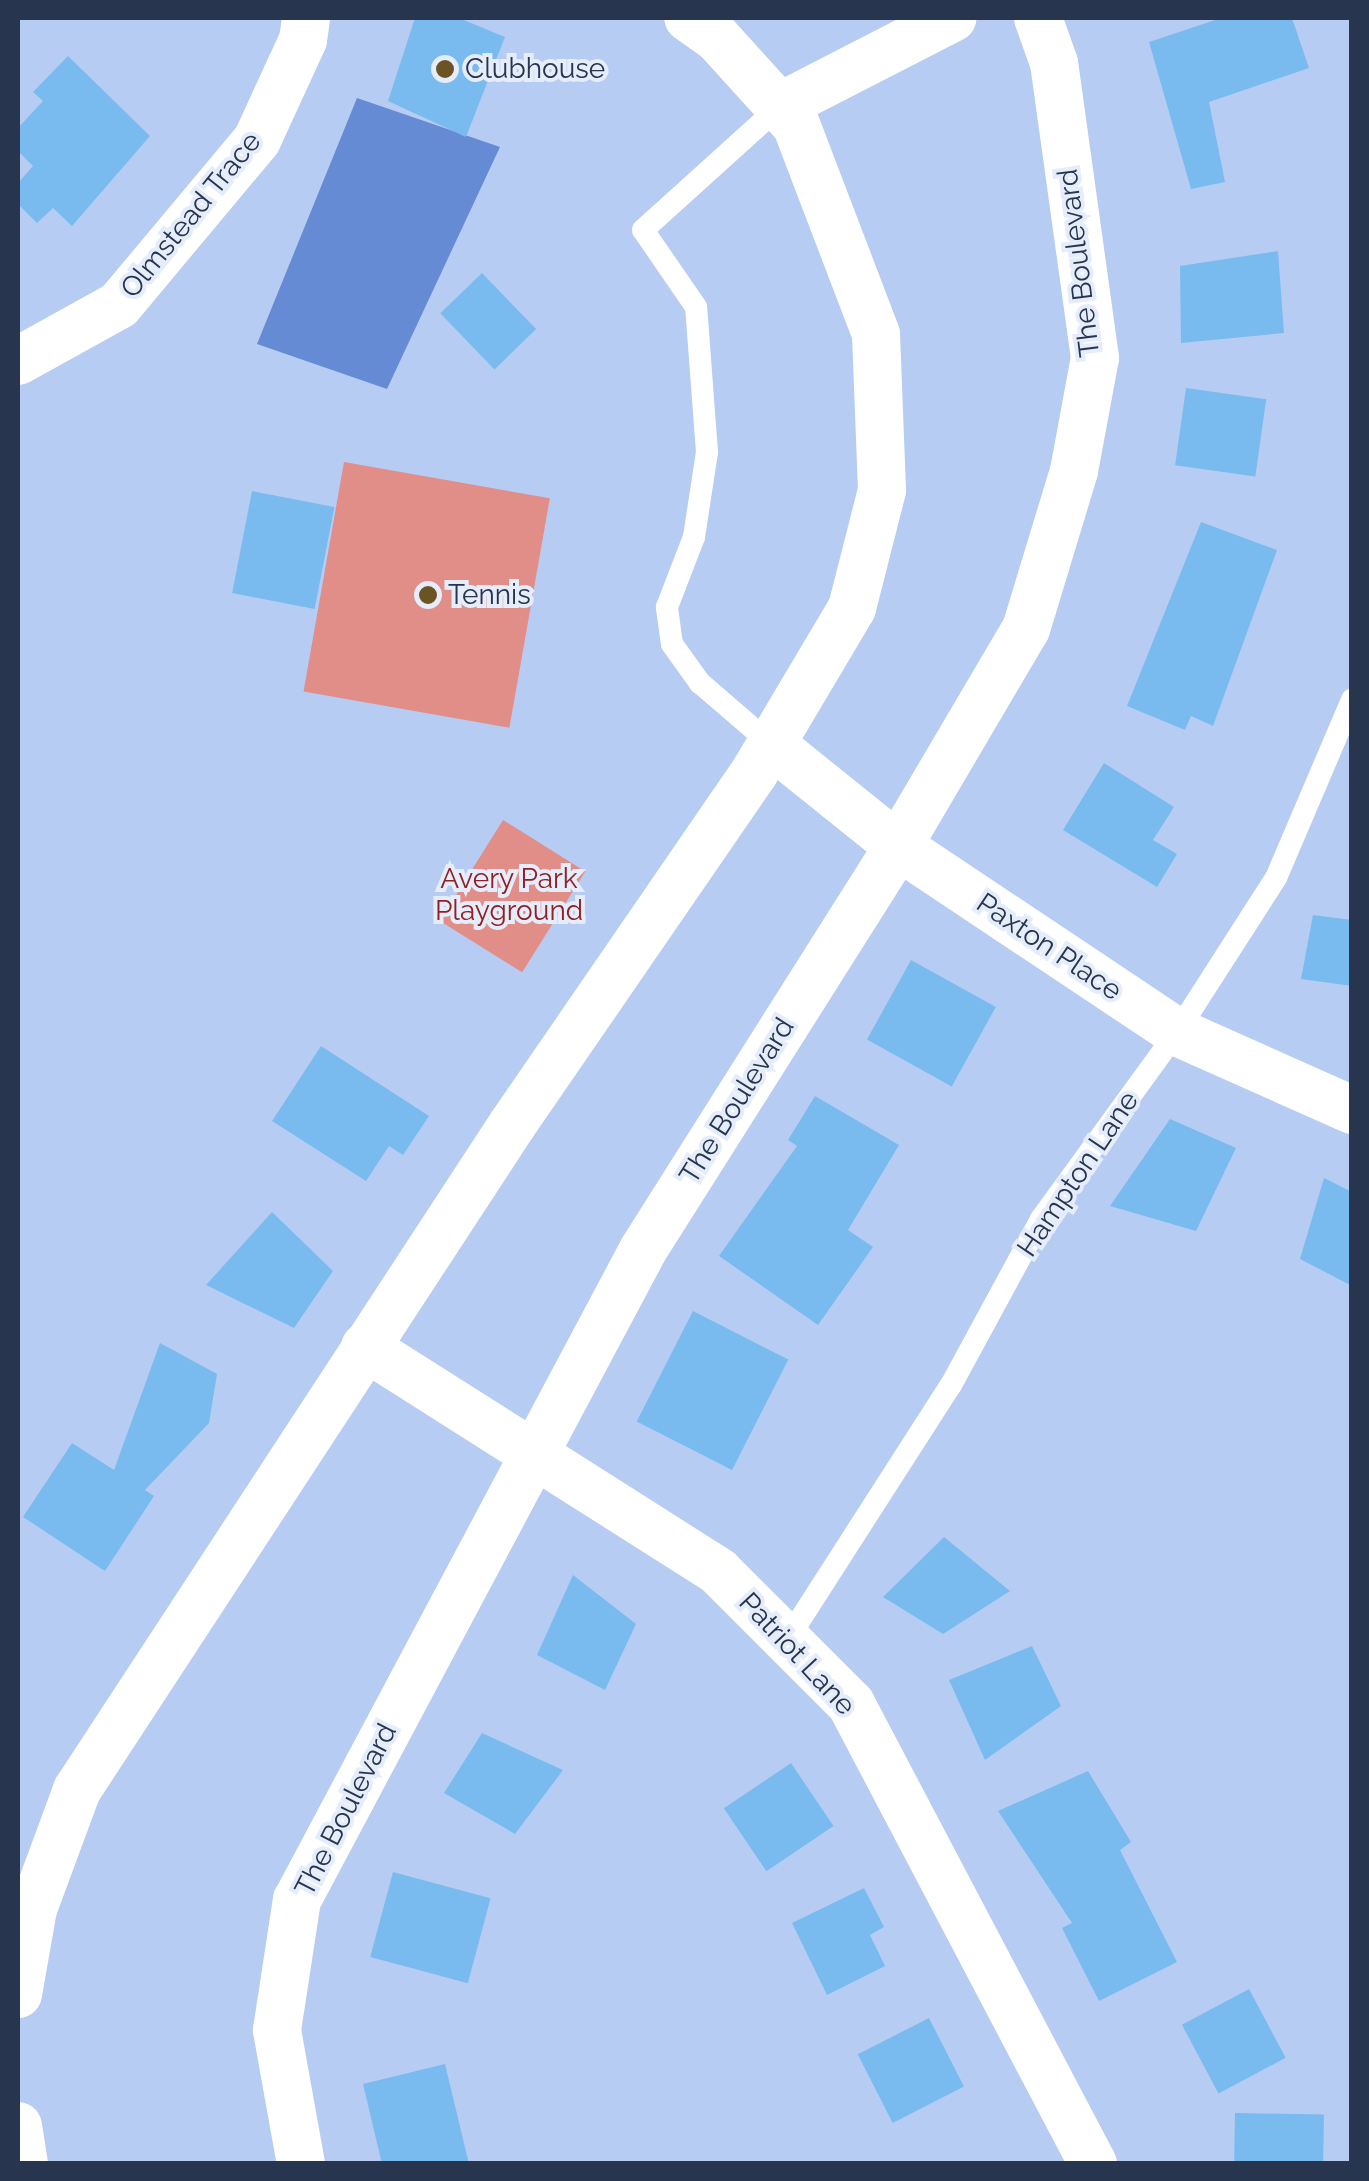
<!DOCTYPE html>
<style>
body{margin:0}
#map{position:relative;width:1369px;height:2181px;overflow:hidden;background:#b7ccf3;font-family:Raleway,sans-serif}
div>[style]{position:absolute}
.green>*{inset:0;background:#e18d88;transform-origin:0 0}
.water>*{inset:0;background:#668bd5}
.building>*{inset:0;background:#7abbef;transform-origin:0 0}
.lane>*{height:22px;margin:-11px;padding:0 11px;transform-origin:11px;border-radius:11px;background:#fff}
.street>*{height:48px;margin:-24px;padding:0 24px;transform-origin:24px;border-radius:24px;background:#fff}
.dots>*{width:28px;height:28px;translate:-50% -50%;box-sizing:border-box;border:5px solid #e5ecfa;border-radius:50%}
span{translate:-50% -50%;white-space:nowrap;text-align:center;line-height:1.15;-webkit-text-stroke:8px #e5ecfa;paint-order:stroke}
.poi-label{font-size:28px;color:#27354f}
.left{translate:0 -50%;text-align:left}
.street-label{font-size:28px;color:#27354f}
.park-label{font-size:28px;color:#911f26}
.frame{position:absolute;inset:0;border:20px solid #27354f;pointer-events:none}
</style>
<div id="map">
<div class="green">
<i style="left:344px;top:462px;width:209px;height:233px;rotate:10deg"></i>
<i style="left:503px;top:820px;width:97px;height:119px;rotate:32deg"></i>
</div>
<div class="water">
<i style="clip-path:polygon(357px 98px,500px 147px,387px 389px,257px 344px)"></i>
</div>
<div class="building">
<i style="clip-path:polygon(415px 18px,459px 18px,505px 37px,466px 137px,388px 101px)"></i>
<i style="clip-path:polygon(1221px 18px,1292px 18px,1309px 68px,1209px 102px,1225px 182px,1191px 189px,1149px 42px)"></i>
<i style="clip-path:polygon(68px 56px,150px 136px,72px 226px,53px 208px,37px 223px,18px 204px,18px 183px,33px 166px,18px 151px,18px 128px,43px 101px,33px 92px)"></i>
<i style="clip-path:polygon(1278px 251px,1284px 333px,1181px 343px,1180px 266px)"></i>
<i style="left:482px;top:273px;width:78px;height:58px;rotate:46deg"></i>
<i style="left:1186px;top:388px;width:81px;height:78px;rotate:8deg"></i>
<i style="left:252px;top:491px;width:84px;height:104px;rotate:11deg"></i>
<i style="clip-path:polygon(1201px 522px,1277px 550px,1213px 726px,1191px 716px,1185px 730px,1127px 706px)"></i>
<i style="clip-path:polygon(1104px 763px,1174px 807px,1153px 840px,1177px 854px,1157px 887px,1063px 830px)"></i>
<i style="clip-path:polygon(1313px 915px,1352px 920px,1352px 986px,1301px 979px)"></i>
<i style="left:911px;top:960px;width:97px;height:91px;rotate:29deg"></i>
<i style="clip-path:polygon(321px 1046px,429px 1116px,403px 1155px,389px 1146px,366px 1181px,272px 1121px)"></i>
<i style="clip-path:polygon(815px 1096px,899px 1145px,848px 1230px,873px 1247px,818px 1325px,719px 1256px,797px 1146px,788px 1140px)"></i>
<i style="clip-path:polygon(1170px 1119px,1236px 1148px,1196px 1231px,1110px 1206px)"></i>
<i style="clip-path:polygon(1324px 1178px,1352px 1192px,1352px 1286px,1300px 1259px)"></i>
<i style="clip-path:polygon(272px 1212px,333px 1271px,294px 1328px,206px 1285px)"></i>
<i style="left:693px;top:1311px;width:107px;height:124px;rotate:27deg"></i>
<i style="clip-path:polygon(160px 1343px,217px 1374px,209px 1423px,145px 1490px,154px 1496px,105px 1571px,23px 1517px,72px 1443px,114px 1470px)"></i>
<i style="clip-path:polygon(944px 1537px,1010px 1591px,943px 1634px,883px 1597px)"></i>
<i style="clip-path:polygon(573px 1575px,636px 1624px,605px 1690px,537px 1655px)"></i>
<i style="clip-path:polygon(1032px 1646px,1061px 1706px,985px 1760px,949px 1680px)"></i>
<i style="clip-path:polygon(482px 1733px,563px 1770px,515px 1834px,444px 1793px)"></i>
<i style="left:791px;top:1763px;width:76px;height:81px;rotate:56deg"></i>
<i style="clip-path:polygon(1088px 1771px,1131px 1842px,1120px 1850px,1177px 1962px,1099px 2001px,1062px 1928px,1072px 1923px,998px 1811px)"></i>
<i style="left:393px;top:1872px;width:101px;height:88px;rotate:15deg"></i>
<i style="clip-path:polygon(864px 1888px,884px 1927px,870px 1935px,885px 1966px,827px 1995px,792px 1923px)"></i>
<i style="left:1249px;top:1989px;width:78px;height:76px;rotate:62deg"></i>
<i style="left:929px;top:2018px;width:77px;height:80px;rotate:63deg"></i>
<i style="clip-path:polygon(445px 2064px,469px 2164px,382px 2164px,363px 2084px)"></i>
<i style="left:1235px;top:2113px;width:89px;height:51px;rotate:1deg"></i>
</div>
<div class="lane">
<i style="left:771px;top:744px;width:94px;rotate:-139.3deg"></i>
<i style="left:700px;top:683px;width:48px;rotate:-125.7deg"></i>
<i style="left:672px;top:644px;width:37px;rotate:-98deg"></i>
<i style="left:667px;top:607px;width:75px;rotate:-68.9deg"></i>
<i style="left:694px;top:537px;width:86px;rotate:-81.3deg"></i>
<i style="left:707px;top:452px;width:145px;rotate:-94.3deg"></i>
<i style="left:696px;top:307px;width:93px;rotate:-124.5deg"></i>
<i style="left:643px;top:230px;width:183px;rotate:-42.1deg"></i>
<i style="left:787px;top:1640px;width:303px;rotate:-57.3deg"></i>
<i style="left:951px;top:1385px;width:189px;rotate:-61.5deg"></i>
<i style="left:1041px;top:1219px;width:231px;rotate:-54deg"></i>
<i style="left:1177px;top:1032px;width:183px;rotate:-57.3deg"></i>
<i style="left:1276px;top:878px;width:194px;rotate:-66.9deg"></i>
</div>
<div class="street">
<i style="left:779px;top:107px;width:195px;rotate:-27.2deg"></i>
<i style="left:18px;top:361px;width:115px;rotate:-29deg"></i>
<i style="left:119px;top:305px;width:215px;rotate:-50.1deg"></i>
<i style="left:257px;top:140px;width:110px;rotate:-65.3deg"></i>
<i style="left:303px;top:40px;width:22px;rotate:-82deg"></i>
<i style="left:771px;top:744px;width:163px;rotate:38.8deg"></i>
<i style="left:898px;top:846px;width:335px;rotate:33.7deg"></i>
<i style="left:1177px;top:1032px;width:192px;rotate:24deg"></i>
<i style="left:365px;top:1347px;width:419px;rotate:32.4deg"></i>
<i style="left:719px;top:1572px;width:187px;rotate:45deg"></i>
<i style="left:851px;top:1704px;width:520px;rotate:62.25deg"></i>
<i style="left:18px;top:1994px;width:86px;rotate:-80deg"></i>
<i style="left:33px;top:1909px;width:127px;rotate:-69.7deg"></i>
<i style="left:77px;top:1790px;width:795px;rotate:-56.81deg"></i>
<i style="left:512px;top:1125px;width:427px;rotate:-55.5deg"></i>
<i style="left:754px;top:773px;width:192px;rotate:-59.3deg"></i>
<i style="left:852px;top:608px;width:122px;rotate:-75.7deg"></i>
<i style="left:882px;top:490px;width:156px;rotate:-92.2deg"></i>
<i style="left:876px;top:334px;width:224px;rotate:-110.9deg"></i>
<i style="left:796px;top:125px;width:118px;rotate:-132.2deg"></i>
<i style="left:717px;top:38px;width:35px;rotate:-145deg"></i>
<i style="left:18px;top:2126px;width:38px;rotate:81deg"></i>
<i style="left:301px;top:2164px;width:136px;rotate:-100.2deg"></i>
<i style="left:277px;top:2030px;width:132px;rotate:-81.3deg"></i>
<i style="left:297px;top:1900px;width:736px;rotate:-61.97deg"></i>
<i style="left:643px;top:1250px;width:478px;rotate:-57.7deg"></i>
<i style="left:898px;top:846px;width:252px;rotate:-59.5deg"></i>
<i style="left:1026px;top:629px;width:165px;rotate:-73.1deg"></i>
<i style="left:1074px;top:471px;width:115px;rotate:-79.5deg"></i>
<i style="left:1095px;top:358px;width:298px;rotate:-97.9deg"></i>
<i style="left:1054px;top:63px;width:48px;rotate:-109.6deg"></i>
</div>
<div class="dots">
<i style="left:445px;top:69px;background:#6b5323"></i>
<i style="left:428px;top:595px;background:#6b5323"></i>
</div>
<div class="poi-label">
<span class="left" style="left:465px;top:69px">Clubhouse</span>
<span class="left" style="left:448px;top:595px">Tennis</span>
</div>
<div class="street-label">
<span style="left:191px;top:215px;rotate:-51deg">Olmstead Trace</span>
<span style="left:1079px;top:263px;rotate:-97deg">The Boulevard</span>
<span style="left:1049px;top:947px;rotate:34deg">Paxton Place</span>
<span style="left:737px;top:1101px;rotate:-58deg">The Boulevard</span>
<span style="left:1078px;top:1174px;rotate:-56deg">Hampton Lane</span>
<span style="left:797px;top:1654px;rotate:47deg">Patriot Lane</span>
<span style="left:346px;top:1810px;rotate:-63deg">The Boulevard</span>
</div>
<div class="park-label">
<span style="left:509px;top:895px">Avery Park<br>Playground</span>
</div>
<div class="frame"></div>
</div>
